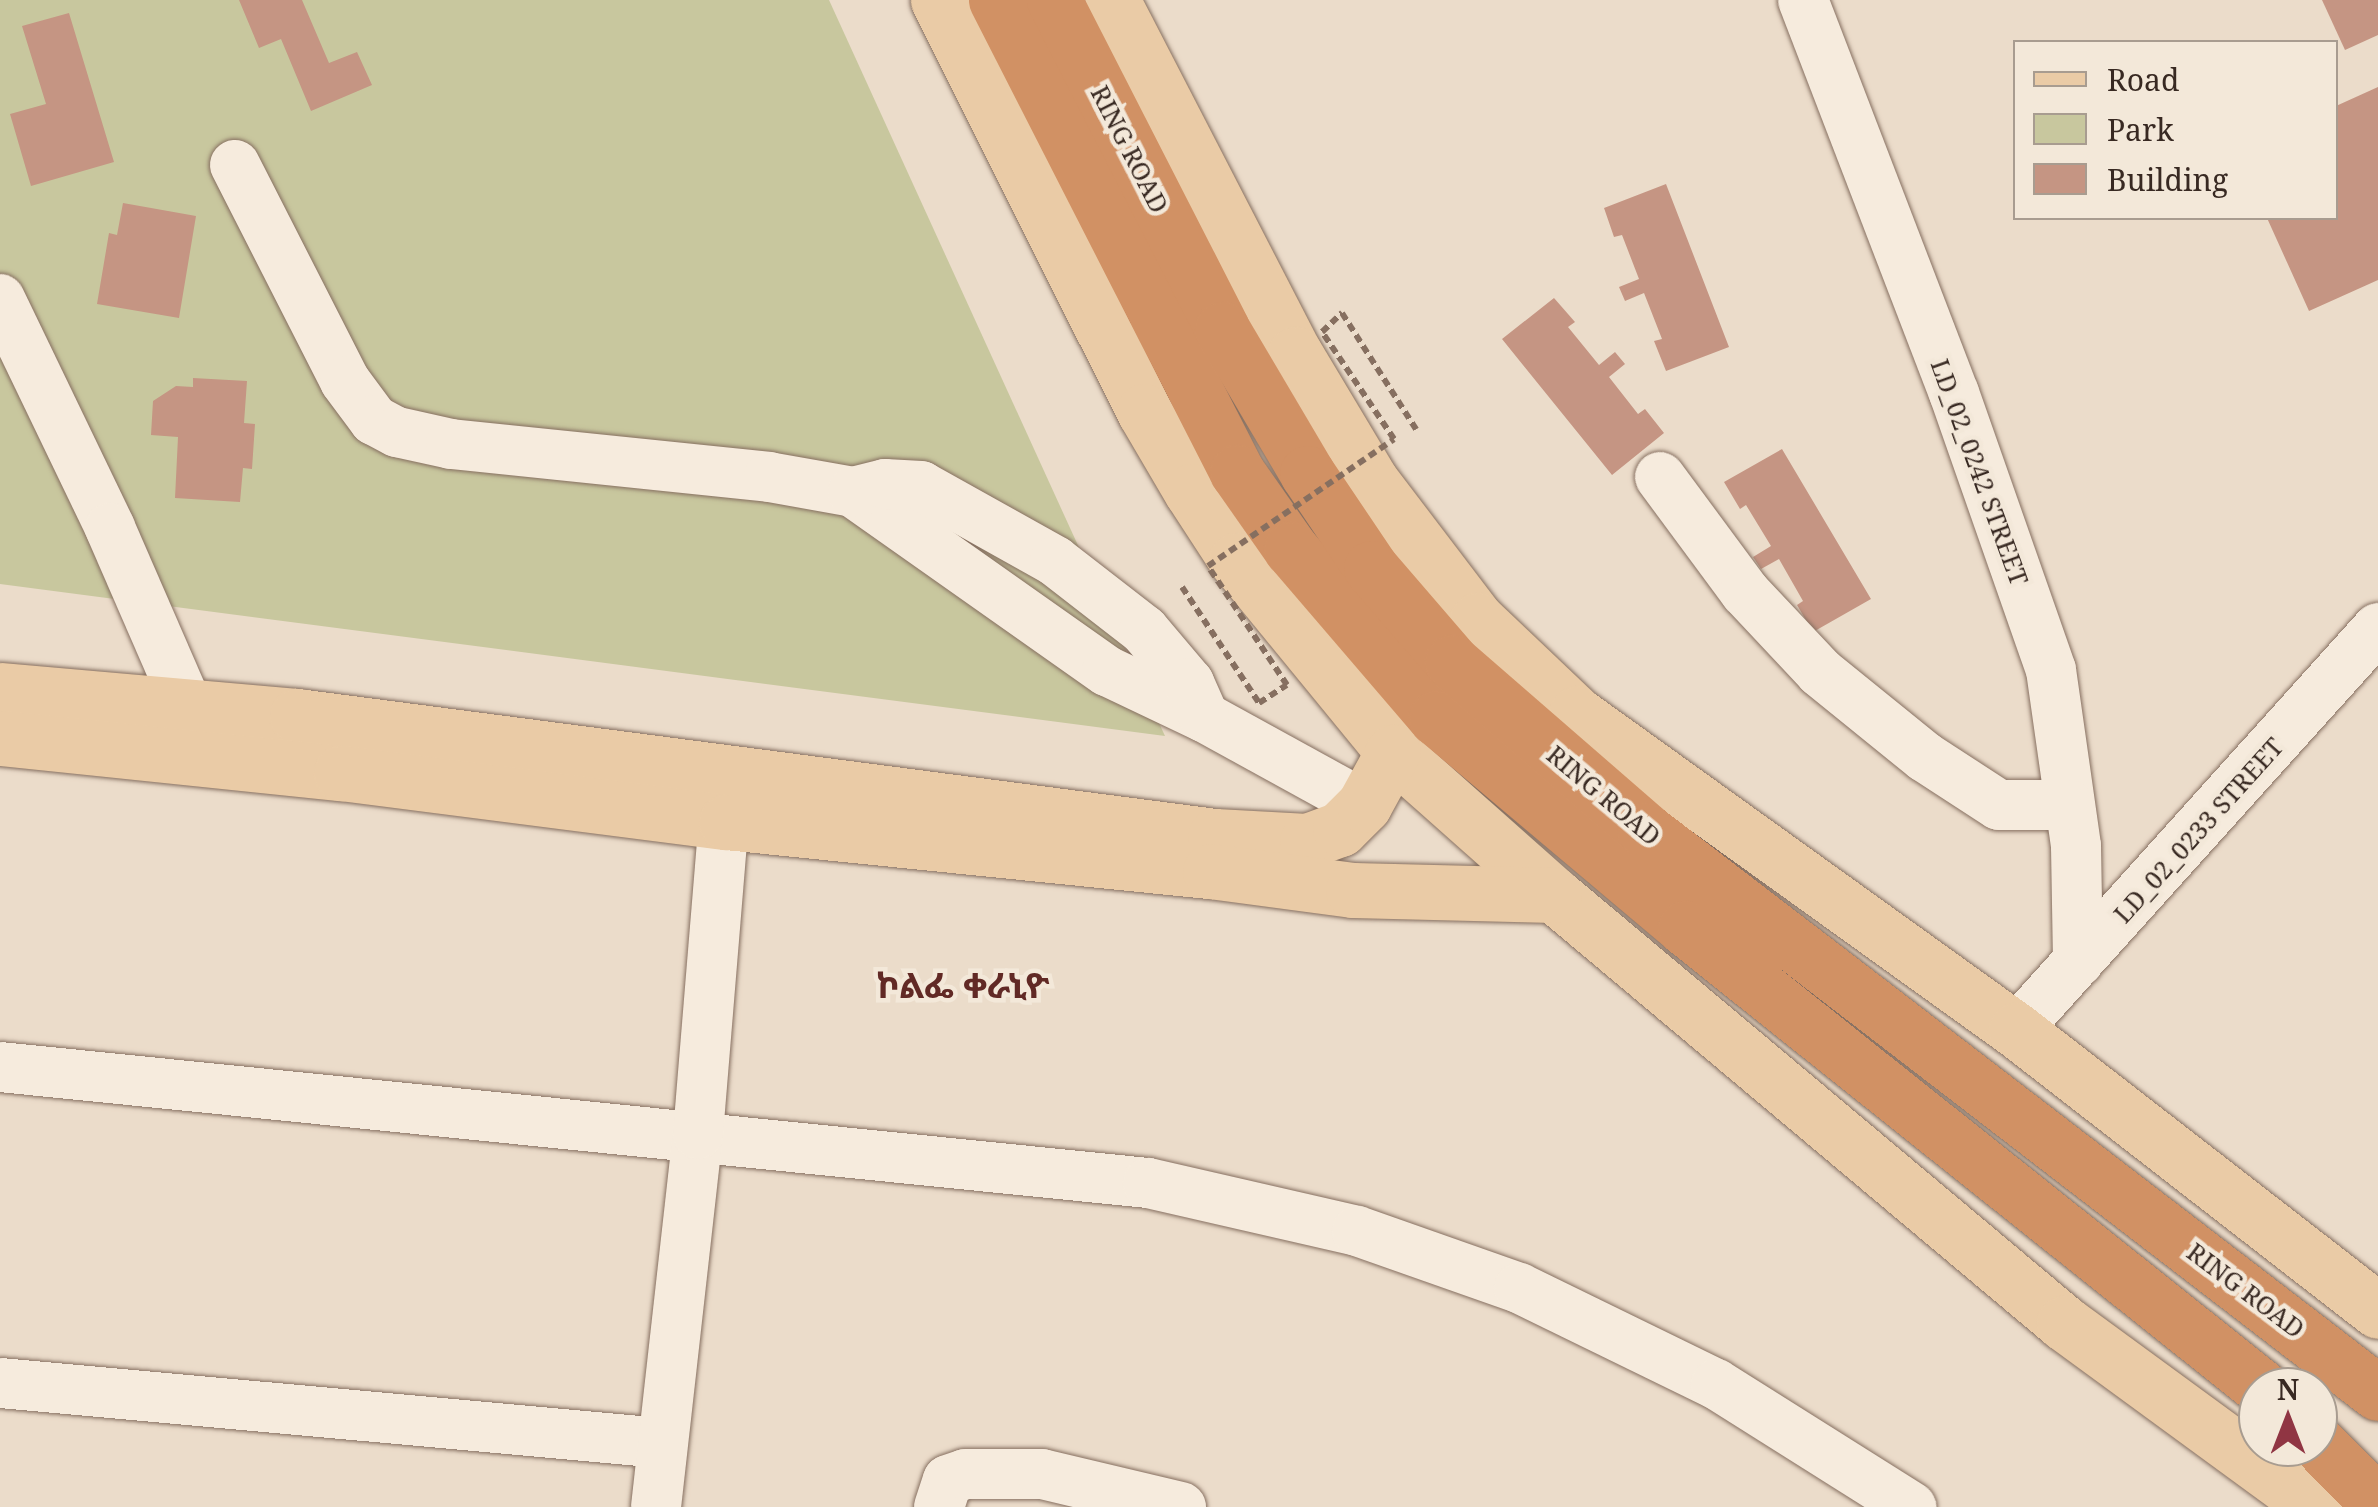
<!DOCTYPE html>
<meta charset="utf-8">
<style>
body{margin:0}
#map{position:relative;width:2378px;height:1507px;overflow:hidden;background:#ebdcca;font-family:"Noto Serif","Noto Sans Ethiopic",serif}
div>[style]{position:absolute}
.green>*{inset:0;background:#c8c79e}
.building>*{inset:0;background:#c59583}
.roads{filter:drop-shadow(0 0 2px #866f60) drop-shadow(0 0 2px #866f60)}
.minor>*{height:50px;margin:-25px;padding:0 25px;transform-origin:25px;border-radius:25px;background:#f6ebdd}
.major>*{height:55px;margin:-27.5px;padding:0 27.5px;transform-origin:27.5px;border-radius:27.5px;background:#eacba6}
.highway>*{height:55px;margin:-27.5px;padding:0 27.5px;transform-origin:27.5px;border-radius:27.5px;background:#d19164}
.path-bridge>*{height:6px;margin-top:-3px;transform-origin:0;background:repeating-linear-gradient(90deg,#866f60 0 8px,transparent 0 13px)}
span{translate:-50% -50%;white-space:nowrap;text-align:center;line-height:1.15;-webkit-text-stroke:9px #f3e8d9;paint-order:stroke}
.street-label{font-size:25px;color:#382922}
.district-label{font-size:35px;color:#612925;font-weight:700}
.legend{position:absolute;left:2013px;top:40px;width:325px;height:180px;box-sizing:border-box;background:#f3e8d9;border:2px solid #a89c90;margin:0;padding:12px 18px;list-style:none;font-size:30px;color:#382922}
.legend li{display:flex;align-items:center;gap:20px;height:50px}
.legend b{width:50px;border:2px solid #a89c90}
.north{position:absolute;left:2238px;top:1367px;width:100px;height:100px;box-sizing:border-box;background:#f3e8d9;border:2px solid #a89c90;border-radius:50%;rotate:0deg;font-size:28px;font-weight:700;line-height:40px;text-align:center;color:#382922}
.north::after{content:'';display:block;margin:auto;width:35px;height:45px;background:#903543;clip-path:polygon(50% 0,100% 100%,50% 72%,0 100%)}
</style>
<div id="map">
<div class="green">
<i style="clip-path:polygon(0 0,829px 0,1165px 736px,0 584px)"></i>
</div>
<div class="building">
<i style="clip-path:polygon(239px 0,302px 0,329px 63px,357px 52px,372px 85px,311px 111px,281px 39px,259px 48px)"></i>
<i style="clip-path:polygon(2322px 0,2378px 0,2378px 35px,2345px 50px)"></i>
<i style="clip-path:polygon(69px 13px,114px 162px,31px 186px,10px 114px,46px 104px,22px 26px)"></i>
<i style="clip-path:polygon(2378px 87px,2378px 280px,2309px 311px,2267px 218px,2336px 218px,2336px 106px)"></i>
<i style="clip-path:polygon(1666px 184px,1729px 347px,1666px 371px,1654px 341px,1662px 339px,1644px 293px,1625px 301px,1619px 287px,1639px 279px,1622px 235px,1614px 237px,1604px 208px)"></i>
<i style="clip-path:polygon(123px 203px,196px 216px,179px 318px,97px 304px,109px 233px,117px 235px)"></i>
<i style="clip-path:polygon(1554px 298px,1575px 322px,1568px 327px,1599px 365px,1615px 352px,1625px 364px,1609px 377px,1638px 414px,1645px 409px,1664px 433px,1612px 475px,1502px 339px)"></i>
<i style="clip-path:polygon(193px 378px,247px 381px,244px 423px,255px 424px,252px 469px,243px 468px,240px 502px,175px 498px,178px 437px,151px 435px,153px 401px,176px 386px,193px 387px)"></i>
<i style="clip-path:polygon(1782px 449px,1871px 599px,1813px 632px,1797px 605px,1803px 601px,1779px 559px,1761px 569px,1753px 557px,1771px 546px,1746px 505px,1740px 509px,1724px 482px)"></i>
</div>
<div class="roads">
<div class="minor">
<i style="left:1803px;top:0;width:421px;rotate:69deg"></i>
<i style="left:1954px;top:393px;width:293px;rotate:70.7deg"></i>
<i style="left:2051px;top:670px;width:178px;rotate:81.9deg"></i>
<i style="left:2076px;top:846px;width:116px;rotate:89deg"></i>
<i style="left:235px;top:165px;width:242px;rotate:63deg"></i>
<i style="left:345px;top:381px;width:49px;rotate:53.4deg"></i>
<i style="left:374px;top:420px;width:26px;rotate:28deg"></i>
<i style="left:397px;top:432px;width:55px;rotate:12.5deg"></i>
<i style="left:451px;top:444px;width:320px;rotate:5.9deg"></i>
<i style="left:769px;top:477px;width:85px;rotate:10.1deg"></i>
<i style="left:853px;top:492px;width:311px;rotate:35.2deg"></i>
<i style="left:1107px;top:671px;width:107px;rotate:25.4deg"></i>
<i style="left:1204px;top:717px;width:183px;rotate:28.8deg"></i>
<i style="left:0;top:299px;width:254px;rotate:64.3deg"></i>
<i style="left:110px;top:528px;width:195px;rotate:66.5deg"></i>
<i style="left:1660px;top:477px;width:143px;rotate:53.5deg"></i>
<i style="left:1745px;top:592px;width:110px;rotate:46.8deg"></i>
<i style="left:1820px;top:672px;width:135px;rotate:39deg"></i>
<i style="left:1925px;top:757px;width:88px;rotate:33deg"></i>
<i style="left:1999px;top:805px;width:70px"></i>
<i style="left:853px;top:492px;width:33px;rotate:-14deg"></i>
<i style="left:885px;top:484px;width:36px;rotate:3deg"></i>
<i style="left:921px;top:486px;width:154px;rotate:29.2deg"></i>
<i style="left:1055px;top:561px;width:113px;rotate:37.8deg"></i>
<i style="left:1144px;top:630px;width:70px;rotate:49.7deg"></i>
<i style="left:1189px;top:683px;width:37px;rotate:66deg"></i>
<i style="left:2016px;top:1030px;width:541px;rotate:-48deg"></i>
<i style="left:0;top:1067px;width:1154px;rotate:5.77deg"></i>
<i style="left:1148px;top:1183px;width:214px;rotate:12.9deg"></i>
<i style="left:1357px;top:1231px;width:172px;rotate:19.4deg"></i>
<i style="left:1519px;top:1288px;width:219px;rotate:26deg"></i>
<i style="left:1716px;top:1384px;width:231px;rotate:32.2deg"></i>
<i style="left:0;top:1383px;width:665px;rotate:5.18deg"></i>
<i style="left:656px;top:1507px;width:375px;rotate:-83.6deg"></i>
<i style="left:698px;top:1134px;width:354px;rotate:-85.3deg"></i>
<i style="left:939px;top:1507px;width:28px;rotate:-72deg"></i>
<i style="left:948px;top:1480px;width:18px;rotate:-19deg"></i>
<i style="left:965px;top:1474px;width:77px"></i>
<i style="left:1042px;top:1474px;width:143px;rotate:13.4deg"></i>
</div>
<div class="major">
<i style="left:938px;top:0;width:460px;rotate:63.4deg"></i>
<i style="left:1144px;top:411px;width:93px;rotate:59.6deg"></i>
<i style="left:1191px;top:491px;width:82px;rotate:56.9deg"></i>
<i style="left:1236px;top:560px;width:248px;rotate:50.7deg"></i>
<i style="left:1393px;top:752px;width:215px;rotate:41.6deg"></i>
<i style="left:1554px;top:895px;width:666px;rotate:40deg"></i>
<i style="left:2064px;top:1323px;width:311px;rotate:36.2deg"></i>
<i style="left:1112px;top:0;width:399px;rotate:62.7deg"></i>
<i style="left:1295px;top:354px;width:148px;rotate:59.1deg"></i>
<i style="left:1371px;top:481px;width:175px;rotate:52.7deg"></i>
<i style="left:1477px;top:620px;width:137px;rotate:43.5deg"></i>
<i style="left:1576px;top:714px;width:542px;rotate:35.69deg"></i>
<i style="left:2016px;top:1030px;width:458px;rotate:37.8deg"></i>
<i style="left:0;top:690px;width:298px;rotate:5deg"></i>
<i style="left:297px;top:716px;width:926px;rotate:7.45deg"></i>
<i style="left:1215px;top:836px;width:92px;rotate:3.1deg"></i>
<i style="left:1307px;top:841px;width:35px;rotate:-20deg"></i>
<i style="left:1340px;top:829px;width:34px;rotate:-45deg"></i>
<i style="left:1364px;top:805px;width:60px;rotate:-61.3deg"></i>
<i style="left:0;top:738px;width:343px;rotate:5.9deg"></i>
<i style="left:341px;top:773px;width:388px;rotate:7.3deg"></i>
<i style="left:726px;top:822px;width:486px;rotate:5.8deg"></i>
<i style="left:1210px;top:871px;width:144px;rotate:7.6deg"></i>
<i style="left:1353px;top:890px;width:201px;rotate:1.4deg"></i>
</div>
<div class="highway">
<i style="left:996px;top:0;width:530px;rotate:62.95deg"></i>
<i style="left:1237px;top:472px;width:94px;rotate:55deg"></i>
<i style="left:1291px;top:549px;width:223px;rotate:49.4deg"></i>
<i style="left:1436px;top:718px;width:326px;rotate:40.1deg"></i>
<i style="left:1685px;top:928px;width:737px;rotate:38.55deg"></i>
<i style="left:1054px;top:0;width:369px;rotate:62.9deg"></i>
<i style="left:1222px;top:329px;width:167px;rotate:59.4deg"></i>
<i style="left:1307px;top:473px;width:115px;rotate:56deg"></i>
<i style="left:1371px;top:568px;width:124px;rotate:49.2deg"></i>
<i style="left:1452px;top:662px;width:256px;rotate:41deg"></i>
<i style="left:1645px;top:830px;width:924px;rotate:37.53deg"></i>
<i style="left:2318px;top:1443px;width:86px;rotate:45.5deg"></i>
</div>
</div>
<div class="path-bridge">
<i style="left:1182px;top:587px;width:139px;rotate:56.4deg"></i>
<i style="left:1259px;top:703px;width:33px;rotate:-33deg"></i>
<i style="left:1287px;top:685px;width:143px;rotate:-123.6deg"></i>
<i style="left:1208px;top:566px;width:225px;rotate:-34.3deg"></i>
<i style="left:1394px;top:439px;width:129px;rotate:-123.9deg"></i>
<i style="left:1322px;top:332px;width:28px;rotate:-44deg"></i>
<i style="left:1342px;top:313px;width:138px;rotate:57.5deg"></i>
</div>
<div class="street-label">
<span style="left:1130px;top:149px;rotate:63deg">RING ROAD</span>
<span style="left:1980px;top:472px;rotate:70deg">LD_02_0242 STREET</span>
<span style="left:1604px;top:795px;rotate:40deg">RING ROAD</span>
<span style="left:2198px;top:830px;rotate:-48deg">LD_02_0233 STREET</span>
<span style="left:2246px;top:1290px;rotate:37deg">RING ROAD</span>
</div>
<div class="district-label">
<span style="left:963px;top:985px">ኮልፌ ቀራኒዮ</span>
</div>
<ul class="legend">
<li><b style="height:12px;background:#eacba6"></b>Road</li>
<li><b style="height:28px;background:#c8c79e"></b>Park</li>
<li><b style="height:28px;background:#c59583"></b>Building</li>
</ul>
<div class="north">N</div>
</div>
